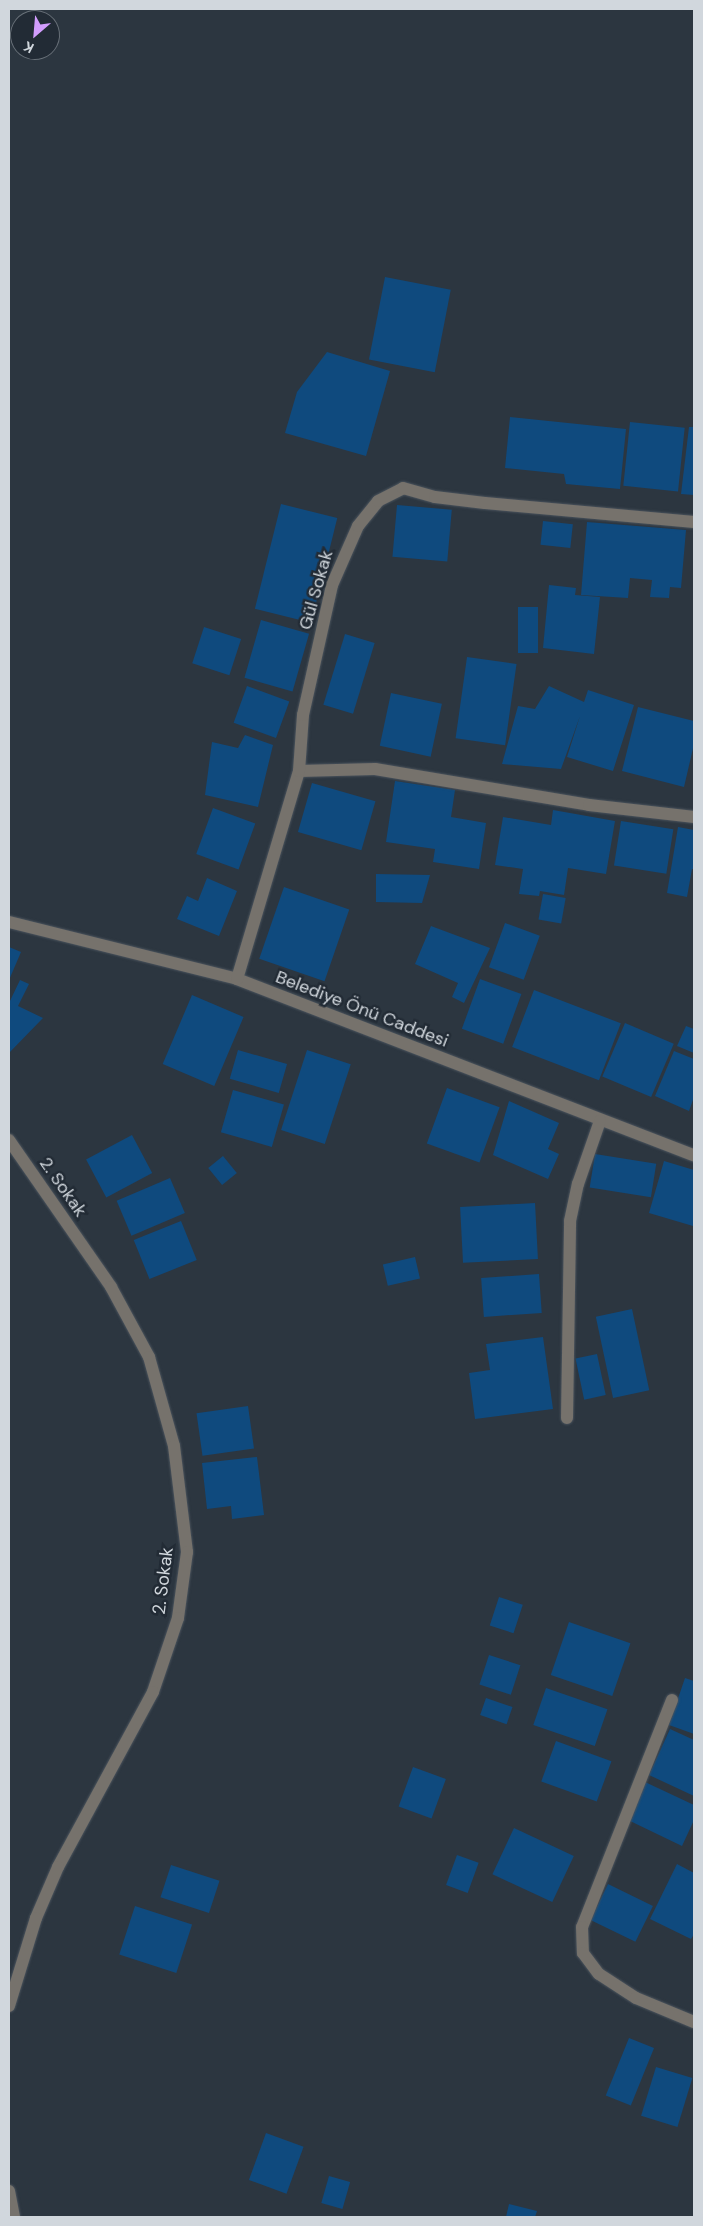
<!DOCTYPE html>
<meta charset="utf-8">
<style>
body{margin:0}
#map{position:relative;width:703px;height:2226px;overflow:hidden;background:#2c3640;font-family:"DM Sans",sans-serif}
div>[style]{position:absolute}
.building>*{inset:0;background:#0f4a7e;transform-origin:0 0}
.roads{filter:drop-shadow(0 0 1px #4a535c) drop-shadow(0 0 1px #4a535c)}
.minor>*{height:12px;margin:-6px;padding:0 6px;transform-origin:6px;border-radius:6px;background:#76726c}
span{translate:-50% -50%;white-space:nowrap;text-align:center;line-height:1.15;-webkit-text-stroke:5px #222b35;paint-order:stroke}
.street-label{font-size:18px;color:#d1d7dd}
.frame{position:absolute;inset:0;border:10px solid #d1d7dd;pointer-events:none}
.north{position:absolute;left:10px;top:10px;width:50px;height:50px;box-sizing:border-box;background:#222b35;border:1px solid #687078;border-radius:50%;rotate:207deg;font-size:14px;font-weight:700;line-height:20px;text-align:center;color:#d1d7dd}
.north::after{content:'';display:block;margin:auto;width:18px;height:22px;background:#d29dfd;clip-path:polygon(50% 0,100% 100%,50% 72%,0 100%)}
</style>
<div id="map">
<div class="building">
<i style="left:385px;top:277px;width:67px;height:84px;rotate:11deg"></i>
<i style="clip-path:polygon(327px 352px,390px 371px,366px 456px,285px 433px,297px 392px)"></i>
<i style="clip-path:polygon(510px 417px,626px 429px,620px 489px,566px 484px,564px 474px,505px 468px)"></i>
<i style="left:630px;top:422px;width:55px;height:64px;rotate:6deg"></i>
<i style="clip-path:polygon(689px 427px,694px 427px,694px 495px,681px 494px)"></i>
<i style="left:281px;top:504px;width:58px;height:108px;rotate:14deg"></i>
<i style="left:397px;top:505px;width:55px;height:52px;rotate:5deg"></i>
<i style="left:543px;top:521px;width:30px;height:24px;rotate:6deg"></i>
<i style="clip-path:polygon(587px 522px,686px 530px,681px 588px,670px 587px,669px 598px,650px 597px,652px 580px,630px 578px,628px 598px,581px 595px)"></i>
<i style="clip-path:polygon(549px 585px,576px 588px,575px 595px,600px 597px,594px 654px,543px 648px)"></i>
<i style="left:518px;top:607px;width:20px;height:46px"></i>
<i style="left:261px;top:620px;width:50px;height:60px;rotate:16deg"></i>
<i style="left:204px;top:627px;width:39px;height:38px;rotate:18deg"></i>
<i style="left:345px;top:634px;width:31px;height:74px;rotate:17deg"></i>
<i style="left:467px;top:657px;width:50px;height:82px;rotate:8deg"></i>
<i style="left:247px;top:686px;width:45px;height:39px;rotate:20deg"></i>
<i style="clip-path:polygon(549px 686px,584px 702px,588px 690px,634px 705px,613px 771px,567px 757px,580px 716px,561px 769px,502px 764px,518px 706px,535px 709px)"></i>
<i style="left:391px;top:693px;width:52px;height:54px;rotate:12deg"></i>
<i style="clip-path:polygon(638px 707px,694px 721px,694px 744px,684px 787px,622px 771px)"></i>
<i style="clip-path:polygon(245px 735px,273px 745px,258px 807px,205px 795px,212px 742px,238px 748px)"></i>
<i style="clip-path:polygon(395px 781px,455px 790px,451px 817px,486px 823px,479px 869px,433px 862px,435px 849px,386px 842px)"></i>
<i style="left:312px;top:783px;width:66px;height:51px;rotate:16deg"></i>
<i style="left:213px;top:808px;width:45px;height:49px;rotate:20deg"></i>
<i style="clip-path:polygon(553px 810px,615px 821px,606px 874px,568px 868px,564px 895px,540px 891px,539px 896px,519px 894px,523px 869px,495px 865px,503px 817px,551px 825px)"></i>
<i style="left:621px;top:821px;width:53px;height:45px;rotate:9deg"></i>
<i style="clip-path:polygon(678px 827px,694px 830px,694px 869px,692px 869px,687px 897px,667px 893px)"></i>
<i style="clip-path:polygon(376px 874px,430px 875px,422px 903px,376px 902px)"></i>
<i style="clip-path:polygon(207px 878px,237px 891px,219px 936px,177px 919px,187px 896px,198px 901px)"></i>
<i style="left:284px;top:887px;width:69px;height:76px;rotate:19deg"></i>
<i style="left:543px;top:894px;width:23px;height:26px;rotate:10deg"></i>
<i style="left:505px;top:923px;width:37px;height:47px;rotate:20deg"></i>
<i style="clip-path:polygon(431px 926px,490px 948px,464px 1003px,452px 997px,458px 983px,415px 964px)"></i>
<i style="clip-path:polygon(9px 947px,21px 952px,9px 980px)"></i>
<i style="left:480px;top:979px;width:44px;height:53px;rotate:20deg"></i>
<i style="clip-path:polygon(20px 980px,29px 984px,18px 1006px,43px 1018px,9px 1053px,9px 1003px)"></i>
<i style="left:534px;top:990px;width:93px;height:61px;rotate:21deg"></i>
<i style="left:192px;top:995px;width:56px;height:75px;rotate:23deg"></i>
<i style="left:625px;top:1023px;width:53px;height:58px;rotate:23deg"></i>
<i style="clip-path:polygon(686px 1026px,694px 1029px,694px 1053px,677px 1046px)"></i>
<i style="left:238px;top:1050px;width:51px;height:30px;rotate:16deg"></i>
<i style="left:307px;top:1050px;width:46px;height:84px;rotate:18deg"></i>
<i style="clip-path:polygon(674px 1051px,694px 1059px,694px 1097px,689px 1111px,655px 1096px)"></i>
<i style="left:447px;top:1088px;width:56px;height:59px;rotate:20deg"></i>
<i style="left:233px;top:1090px;width:53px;height:44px;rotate:16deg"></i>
<i style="clip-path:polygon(509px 1101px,559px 1123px,548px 1149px,559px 1154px,548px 1179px,493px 1155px)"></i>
<i style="left:132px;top:1135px;width:43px;height:52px;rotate:62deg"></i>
<i style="left:595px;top:1154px;width:62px;height:34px;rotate:9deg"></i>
<i style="left:223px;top:1156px;width:22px;height:19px;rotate:51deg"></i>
<i style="clip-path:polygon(664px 1161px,694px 1170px,693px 1226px,649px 1213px)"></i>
<i style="left:170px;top:1178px;width:38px;height:58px;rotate:67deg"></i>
<i style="left:535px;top:1203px;width:56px;height:75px;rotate:87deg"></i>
<i style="left:181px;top:1221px;width:42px;height:51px;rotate:68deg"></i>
<i style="left:415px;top:1257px;width:22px;height:33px;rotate:77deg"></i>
<i style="left:539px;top:1274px;width:39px;height:58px;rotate:86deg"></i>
<i style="left:632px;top:1309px;width:83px;height:37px;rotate:78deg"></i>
<i style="clip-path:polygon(543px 1337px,553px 1409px,475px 1419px,469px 1373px,490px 1370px,486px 1344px)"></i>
<i style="left:597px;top:1354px;width:42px;height:22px;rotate:78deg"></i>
<i style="left:248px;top:1406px;width:43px;height:52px;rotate:82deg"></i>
<i style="clip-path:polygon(257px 1457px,264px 1515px,232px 1519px,231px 1506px,207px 1509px,202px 1463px)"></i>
<i style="left:499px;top:1597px;width:25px;height:30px;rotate:18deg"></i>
<i style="left:569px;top:1622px;width:65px;height:56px;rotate:19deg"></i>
<i style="left:489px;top:1655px;width:33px;height:31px;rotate:18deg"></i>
<i style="clip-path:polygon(685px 1678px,694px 1681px,694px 1734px,669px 1725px)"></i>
<i style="left:546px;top:1688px;width:65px;height:39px;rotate:19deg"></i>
<i style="left:486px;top:1698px;width:28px;height:18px;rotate:19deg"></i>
<i style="clip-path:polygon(670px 1729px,694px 1740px,694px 1796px,649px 1775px)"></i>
<i style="left:556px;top:1741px;width:59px;height:43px;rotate:20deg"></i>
<i style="left:413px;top:1767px;width:35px;height:42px;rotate:20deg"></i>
<i style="clip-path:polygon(645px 1782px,694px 1805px,694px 1820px,682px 1846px,628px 1820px)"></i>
<i style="left:514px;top:1828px;width:66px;height:51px;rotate:25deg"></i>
<i style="left:457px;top:1855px;width:23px;height:32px;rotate:20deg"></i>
<i style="clip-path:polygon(677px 1864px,694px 1873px,694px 1934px,691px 1939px,650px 1919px)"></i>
<i style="left:171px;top:1865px;width:51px;height:34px;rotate:18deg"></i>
<i style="left:608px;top:1884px;width:50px;height:40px;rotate:26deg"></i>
<i style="left:135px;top:1906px;width:60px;height:51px;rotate:18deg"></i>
<i style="left:629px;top:2038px;width:27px;height:62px;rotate:22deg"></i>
<i style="left:656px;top:2067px;width:38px;height:51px;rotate:17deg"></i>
<i style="left:266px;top:2133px;width:40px;height:50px;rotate:20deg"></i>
<i style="left:329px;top:2176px;width:22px;height:28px;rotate:16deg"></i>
<i style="clip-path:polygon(509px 2204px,537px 2211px,535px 2217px,506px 2217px)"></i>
</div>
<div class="roads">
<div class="minor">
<i style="left:299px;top:771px;width:76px;rotate:-1.5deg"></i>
<i style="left:375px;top:769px;width:217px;rotate:9.5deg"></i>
<i style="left:589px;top:805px;width:106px;rotate:6.5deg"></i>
<i style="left:9px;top:922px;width:235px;rotate:14deg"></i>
<i style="left:237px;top:979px;width:490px;rotate:21.1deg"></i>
<i style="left:237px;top:979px;width:217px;rotate:-73.4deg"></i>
<i style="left:299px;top:771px;width:56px;rotate:-85.9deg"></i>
<i style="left:303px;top:715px;width:133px;rotate:-77.4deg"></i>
<i style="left:332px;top:585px;width:64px;rotate:-66.2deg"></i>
<i style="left:358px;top:526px;width:32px;rotate:-51deg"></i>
<i style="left:378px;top:501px;width:28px;rotate:-27deg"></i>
<i style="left:403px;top:488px;width:33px;rotate:16deg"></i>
<i style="left:435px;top:497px;width:50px;rotate:6.8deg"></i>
<i style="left:485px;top:503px;width:210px;rotate:5.2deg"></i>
<i style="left:9px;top:1140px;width:179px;rotate:55.2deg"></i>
<i style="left:111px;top:1287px;width:80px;rotate:61.5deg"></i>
<i style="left:149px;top:1357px;width:92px;rotate:74.3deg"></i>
<i style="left:174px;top:1446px;width:107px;rotate:83deg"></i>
<i style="left:187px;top:1552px;width:67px;rotate:97.8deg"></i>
<i style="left:178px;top:1618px;width:78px;rotate:108.7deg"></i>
<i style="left:153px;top:1692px;width:199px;rotate:118.5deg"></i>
<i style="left:58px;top:1867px;width:56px;rotate:113.3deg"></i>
<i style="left:36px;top:1918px;width:92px;rotate:107.1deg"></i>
<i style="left:567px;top:1418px;width:197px;rotate:-89.1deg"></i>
<i style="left:570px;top:1221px;width:38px;rotate:-78deg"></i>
<i style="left:578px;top:1184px;width:67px;rotate:-70.8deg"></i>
<i style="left:672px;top:1700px;width:244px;rotate:111.6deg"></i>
<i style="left:582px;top:1927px;width:26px;rotate:88deg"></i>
<i style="left:583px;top:1953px;width:26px;rotate:53deg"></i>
<i style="left:599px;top:1974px;width:44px;rotate:33deg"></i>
<i style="left:636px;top:1998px;width:63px;rotate:22.5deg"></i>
<i style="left:9px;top:2191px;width:26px;rotate:79deg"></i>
</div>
</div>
<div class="street-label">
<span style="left:316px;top:590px;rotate:-74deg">Gül Sokak</span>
<span style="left:362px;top:1009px;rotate:21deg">Belediye Önü Caddesi</span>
<span style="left:63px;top:1187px;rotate:55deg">2. Sokak</span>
<span style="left:163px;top:1581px;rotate:-83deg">2. Sokak</span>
</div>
<div class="frame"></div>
<div class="north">K</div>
</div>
